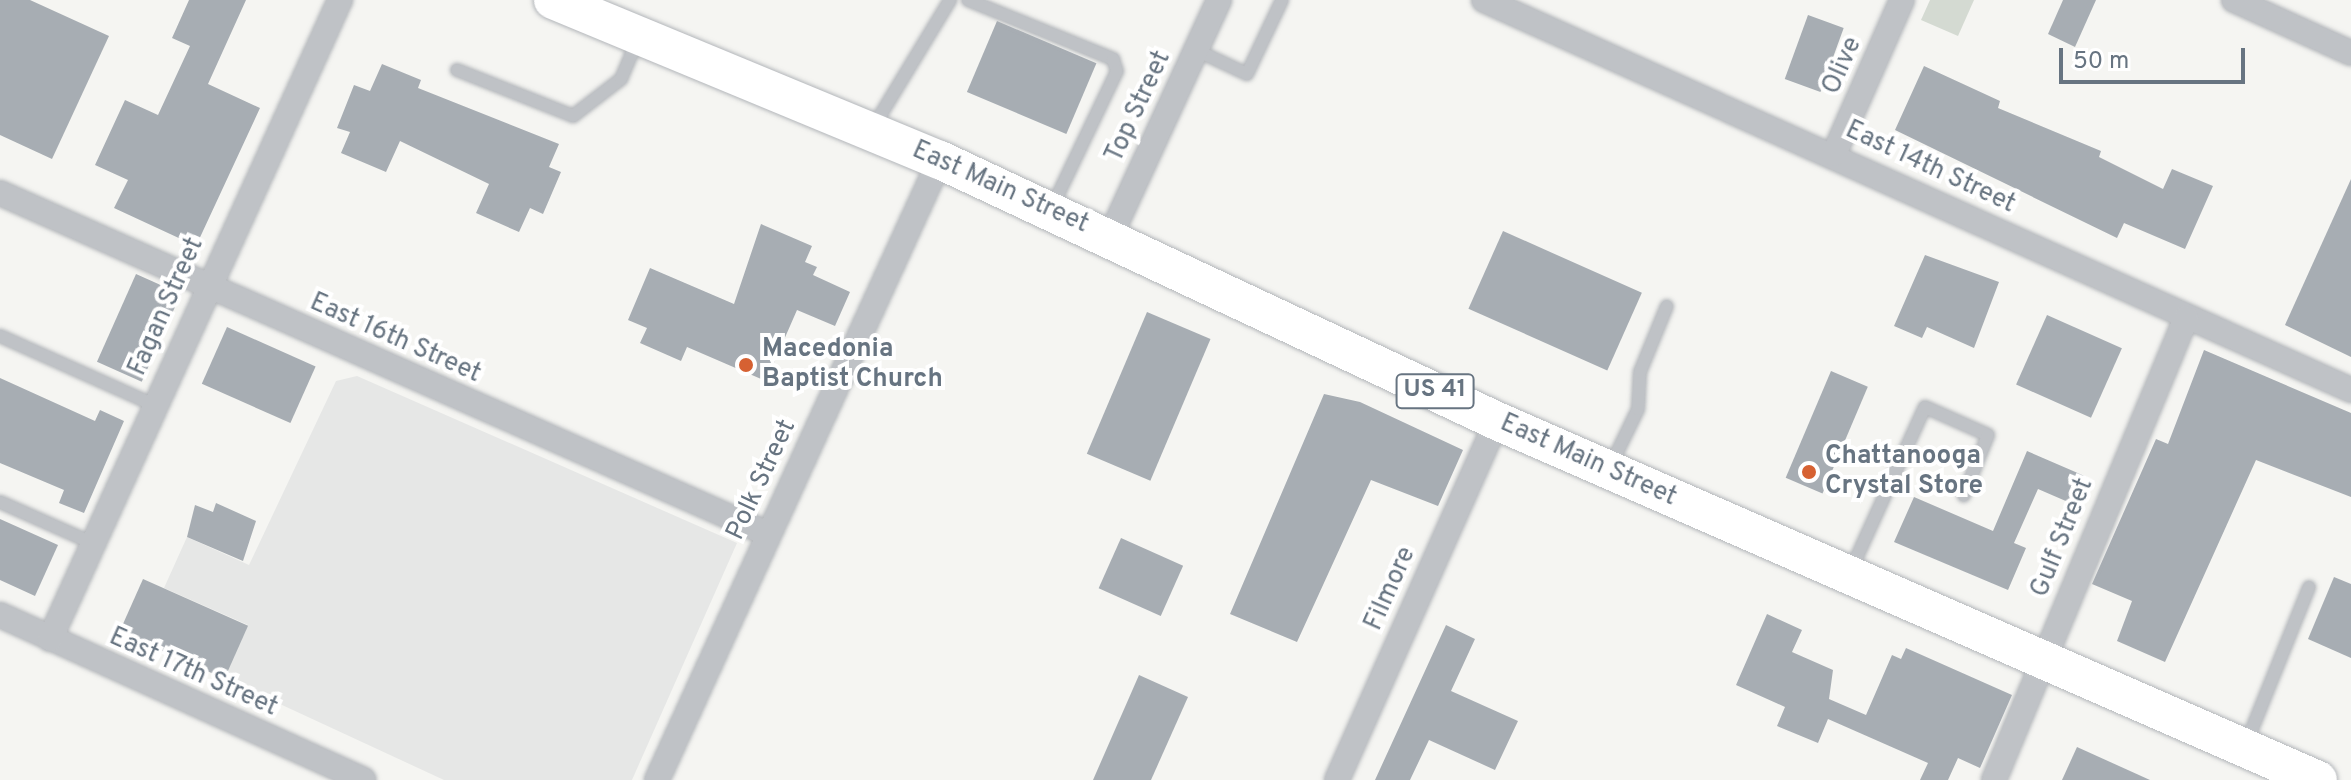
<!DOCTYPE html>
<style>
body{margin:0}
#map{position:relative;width:2351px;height:780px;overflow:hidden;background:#f5f5f2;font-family:Overpass,sans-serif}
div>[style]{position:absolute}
.built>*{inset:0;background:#e6e7e6}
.green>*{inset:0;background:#d4dad2}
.building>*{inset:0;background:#a7adb3;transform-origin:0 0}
.roads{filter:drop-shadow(0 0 2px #b3b6ba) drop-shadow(0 0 2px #b3b6ba)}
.lane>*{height:12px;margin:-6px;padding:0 6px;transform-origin:6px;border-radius:6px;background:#bfc2c6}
.street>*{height:24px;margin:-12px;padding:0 12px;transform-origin:12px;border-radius:12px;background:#bfc2c6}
.primary>*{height:38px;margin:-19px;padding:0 19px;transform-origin:19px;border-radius:19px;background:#fff}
.dots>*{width:22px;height:22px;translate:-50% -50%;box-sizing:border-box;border:4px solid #fff;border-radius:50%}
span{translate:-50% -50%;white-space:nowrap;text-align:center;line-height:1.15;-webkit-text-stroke:8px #fff;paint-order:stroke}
.shield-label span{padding:2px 6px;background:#fff;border:2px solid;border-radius:6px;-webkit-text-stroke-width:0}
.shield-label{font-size:24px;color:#677481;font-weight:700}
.street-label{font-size:26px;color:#677481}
.poi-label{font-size:26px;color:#677481;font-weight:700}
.left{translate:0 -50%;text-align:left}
.scale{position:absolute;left:2059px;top:48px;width:186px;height:36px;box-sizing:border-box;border:4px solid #677481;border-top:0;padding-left:10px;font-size:24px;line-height:28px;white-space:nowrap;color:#677481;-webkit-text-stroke:6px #fff;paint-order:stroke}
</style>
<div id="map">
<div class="built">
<i style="clip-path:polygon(357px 376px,737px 543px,632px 780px,444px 780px,224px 678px,248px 625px,164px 588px,187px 537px,249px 565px,336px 381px)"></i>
</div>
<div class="green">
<i style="clip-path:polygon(1930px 0,1974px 0,1958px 36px,1921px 20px)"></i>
</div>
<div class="building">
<i style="clip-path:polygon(0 0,30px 0,109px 36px,52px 159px,0 135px)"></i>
<i style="clip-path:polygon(189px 0,246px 0,208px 84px,260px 108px,196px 246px,114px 208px,128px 180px,95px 165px,125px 100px,158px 115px,190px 46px,172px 38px)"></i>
<i style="clip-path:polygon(2063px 0,2096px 0,2075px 47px,2048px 34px)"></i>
<i style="left:1808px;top:15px;width:38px;height:68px;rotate:20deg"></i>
<i style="left:997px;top:21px;width:108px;height:77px;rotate:23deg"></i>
<i style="clip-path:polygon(382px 64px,421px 80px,418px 88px,559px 144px,549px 167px,561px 172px,543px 214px,530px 208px,519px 232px,476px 213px,489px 184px,400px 141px,386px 172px,341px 153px,350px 132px,337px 128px,354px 85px,370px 91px)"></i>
<i style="clip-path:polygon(1924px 66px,2000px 101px,1998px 108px,2101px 151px,2099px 157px,2163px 189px,2172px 169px,2213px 186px,2185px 249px,2124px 223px,2117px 238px,1895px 130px)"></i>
<i style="clip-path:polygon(2351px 179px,2351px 357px,2285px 325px)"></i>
<i style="clip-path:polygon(761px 224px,812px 246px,805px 262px,817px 267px,813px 275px,850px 292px,835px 326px,797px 310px,766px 381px,687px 347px,681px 361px,640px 343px,647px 328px,628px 320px,650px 268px,734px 304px)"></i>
<i style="left:1503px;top:231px;width:152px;height:85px;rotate:24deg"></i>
<i style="clip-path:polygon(1925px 255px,1999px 282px,1974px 348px,1927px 327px,1922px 338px,1894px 326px)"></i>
<i style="left:136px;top:274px;width:49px;height:96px;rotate:24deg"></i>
<i style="left:1147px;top:312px;width:69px;height:154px;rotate:23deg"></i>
<i style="left:2047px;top:315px;width:82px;height:76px;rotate:24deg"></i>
<i style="left:227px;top:327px;width:97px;height:62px;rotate:24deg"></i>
<i style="clip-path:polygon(2204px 350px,2351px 413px,2351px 497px,2256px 460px,2165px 662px,2117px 641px,2132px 601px,2092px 584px,2156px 439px,2168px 444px)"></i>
<i style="left:1831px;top:371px;width:40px;height:116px;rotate:23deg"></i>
<i style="clip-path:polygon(0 378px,95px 421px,100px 410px,124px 421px,84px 513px,59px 503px,64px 490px,0 463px)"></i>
<i style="clip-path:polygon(1324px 394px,1360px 402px,1463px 450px,1438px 506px,1371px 480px,1297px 642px,1230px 614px)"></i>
<i style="clip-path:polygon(2027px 451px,2087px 477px,2075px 505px,2038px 489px,2014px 543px,2026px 548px,2008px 590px,1894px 542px,1914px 497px,1993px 531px)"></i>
<i style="clip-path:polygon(216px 503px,256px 521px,243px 561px,187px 537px,195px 505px,213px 512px)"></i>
<i style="clip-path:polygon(0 519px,58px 545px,35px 596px,0 580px)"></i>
<i style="left:1121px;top:538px;width:68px;height:55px;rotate:24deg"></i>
<i style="clip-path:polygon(2334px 577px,2351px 584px,2351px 658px,2308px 639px)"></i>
<i style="left:143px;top:579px;width:115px;height:58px;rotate:24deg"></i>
<i style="clip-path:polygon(1767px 614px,1802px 630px,1792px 652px,1833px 670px,1829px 699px,1866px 715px,1892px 655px,1901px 659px,1906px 648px,2012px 695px,1980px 768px,1958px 758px,1948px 780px,1920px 780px,1928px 763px,1828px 719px,1818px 743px,1777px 726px,1785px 707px,1736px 685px)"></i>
<i style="clip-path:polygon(1446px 625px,1475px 639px,1451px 691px,1518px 721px,1495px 770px,1429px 740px,1410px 780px,1375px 780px)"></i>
<i style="clip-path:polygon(1139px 675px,1188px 697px,1151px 780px,1093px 780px)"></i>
<i style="clip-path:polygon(2077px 747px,2150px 780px,2062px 780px)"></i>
</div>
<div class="roads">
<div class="lane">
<i style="left:968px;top:0;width:157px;rotate:22.1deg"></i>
<i style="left:1113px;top:59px;width:13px;rotate:72deg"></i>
<i style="left:1117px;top:71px;width:151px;rotate:115.5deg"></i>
<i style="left:1196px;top:50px;width:56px;rotate:25.2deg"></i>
<i style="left:1247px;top:74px;width:82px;rotate:-64.7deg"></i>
<i style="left:457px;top:70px;width:125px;rotate:21.6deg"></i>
<i style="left:573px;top:116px;width:61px;rotate:-37.6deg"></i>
<i style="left:621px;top:79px;width:43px;rotate:-67deg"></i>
<i style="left:872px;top:129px;width:151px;rotate:-58.8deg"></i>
<i style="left:0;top:336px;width:169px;rotate:24.1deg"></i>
<i style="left:1610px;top:467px;width:64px;rotate:-64.2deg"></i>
<i style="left:1638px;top:409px;width:37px;rotate:-87deg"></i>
<i style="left:1640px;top:372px;width:71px;rotate:-67.8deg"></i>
<i style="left:0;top:502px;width:101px;rotate:24deg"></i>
<i style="left:1850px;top:572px;width:181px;rotate:-65.6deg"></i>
<i style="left:1925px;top:407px;width:69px;rotate:24deg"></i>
<i style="left:1988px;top:435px;width:65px;rotate:111.8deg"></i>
<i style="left:2246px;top:744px;width:169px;rotate:-68.1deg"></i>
</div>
<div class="street">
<i style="left:1484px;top:0;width:951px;rotate:24.22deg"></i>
<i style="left:2234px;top:0;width:128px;rotate:24.4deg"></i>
<i style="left:1834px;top:154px;width:168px;rotate:-66.2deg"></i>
<i style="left:0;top:193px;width:840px;rotate:23.94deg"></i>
<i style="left:1110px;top:237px;width:261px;rotate:-65.3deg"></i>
<i style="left:0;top:615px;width:399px;rotate:24.4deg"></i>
<i style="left:50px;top:639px;width:702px;rotate:-65.59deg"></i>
<i style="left:657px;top:780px;width:682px;rotate:-65.47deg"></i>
<i style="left:1337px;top:780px;width:393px;rotate:-66deg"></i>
<i style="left:1994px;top:780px;width:500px;rotate:-67.43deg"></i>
</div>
<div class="primary">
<i style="left:553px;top:0;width:419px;rotate:22.5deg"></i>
<i style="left:940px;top:160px;width:615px;rotate:25.11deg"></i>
<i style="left:1497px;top:421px;width:896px;rotate:23.62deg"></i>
</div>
</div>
<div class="dots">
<i style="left:746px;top:365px;background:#d66132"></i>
<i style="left:1809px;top:472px;background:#d66132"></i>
</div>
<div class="shield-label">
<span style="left:1435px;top:391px">US 41</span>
</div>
<div class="street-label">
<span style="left:1843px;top:66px;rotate:-66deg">Olive</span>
<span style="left:1139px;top:107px;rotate:-65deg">Top Street</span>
<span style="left:1930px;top:168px;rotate:25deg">East 14th Street</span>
<span style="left:1000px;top:188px;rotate:24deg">East Main Street</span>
<span style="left:167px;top:307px;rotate:-66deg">Fagan Street</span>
<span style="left:395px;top:339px;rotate:24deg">East 16th Street</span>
<span style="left:1588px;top:461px;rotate:24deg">East Main Street</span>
<span style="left:762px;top:480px;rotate:-65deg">Polk Street</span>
<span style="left:2063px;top:538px;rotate:-68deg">Gulf Street</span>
<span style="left:1391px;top:589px;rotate:-66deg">Filmore</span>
<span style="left:193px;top:673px;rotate:24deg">East 17th Street</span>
</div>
<div class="poi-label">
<span class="left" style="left:762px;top:365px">Macedonia<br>Baptist Church</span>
<span class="left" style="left:1825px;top:472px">Chattanooga<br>Crystal Store</span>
</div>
<div class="scale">50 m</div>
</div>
